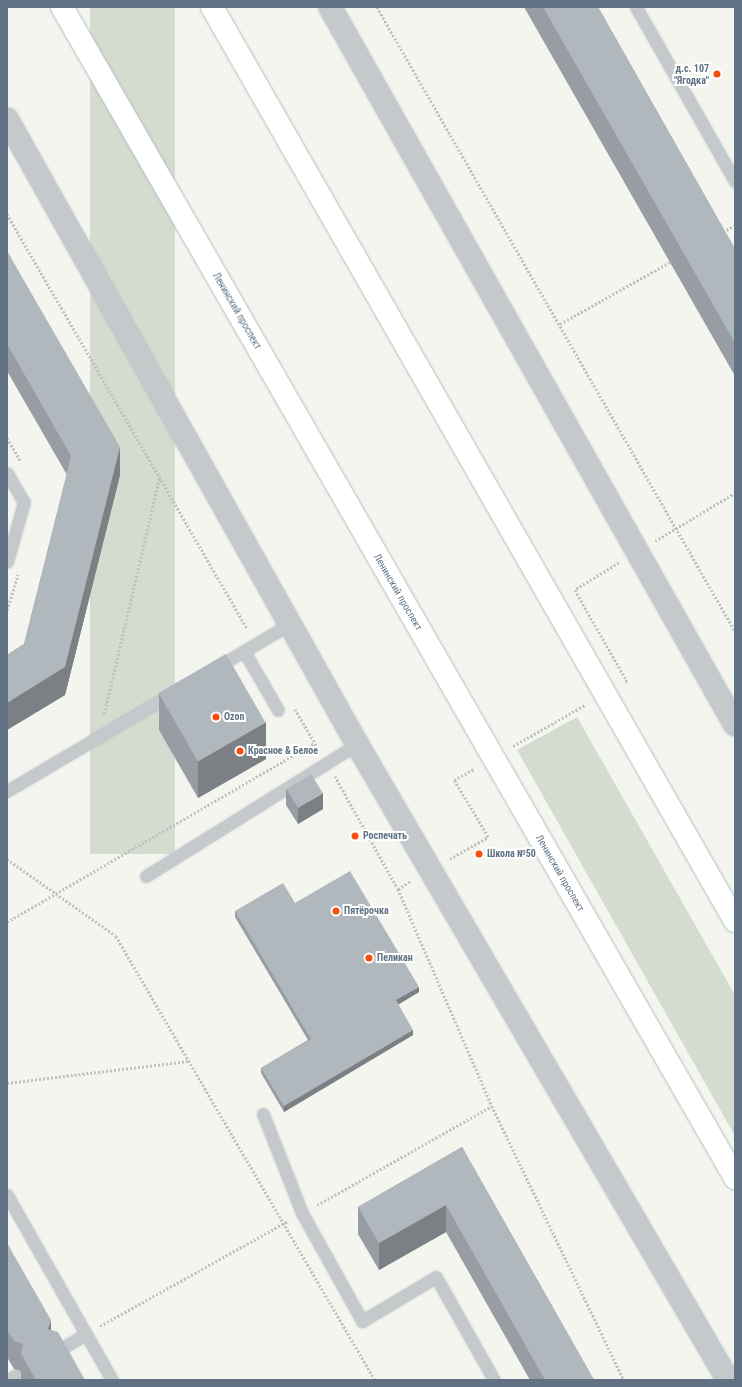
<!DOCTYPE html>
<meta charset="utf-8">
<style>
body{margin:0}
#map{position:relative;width:742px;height:1387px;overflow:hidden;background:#f4f5ef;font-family:"Roboto Condensed",sans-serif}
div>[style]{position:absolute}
.green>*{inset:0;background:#d4dcd0;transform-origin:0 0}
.path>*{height:2.5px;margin-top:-1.25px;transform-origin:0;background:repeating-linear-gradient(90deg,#bec0c2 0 2px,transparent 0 4px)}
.roads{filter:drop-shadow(0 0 1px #b7bcc1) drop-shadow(0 0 1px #b7bcc1)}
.lane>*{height:11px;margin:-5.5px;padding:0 5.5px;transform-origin:5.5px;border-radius:5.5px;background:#c6c9cc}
.street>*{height:22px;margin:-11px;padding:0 11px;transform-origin:11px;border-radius:11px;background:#c6c9cc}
.secondary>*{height:22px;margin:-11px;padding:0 11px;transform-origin:11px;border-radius:11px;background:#fff}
.wall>*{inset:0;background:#979da3}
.shaded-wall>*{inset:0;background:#7b8084}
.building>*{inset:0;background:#b0b7bd;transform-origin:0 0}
.dots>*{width:11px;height:11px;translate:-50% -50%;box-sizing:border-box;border:2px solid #fff;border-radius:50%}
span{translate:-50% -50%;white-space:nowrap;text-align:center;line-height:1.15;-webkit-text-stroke:4px #fff;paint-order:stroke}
.poi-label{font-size:10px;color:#607284;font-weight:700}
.right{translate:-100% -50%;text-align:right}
.left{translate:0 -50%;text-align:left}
.street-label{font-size:10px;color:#607284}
.frame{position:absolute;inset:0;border:8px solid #607284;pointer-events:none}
</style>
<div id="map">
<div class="green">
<i style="left:90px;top:7px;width:85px;height:847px"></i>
<i style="clip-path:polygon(577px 717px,735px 995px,735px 1136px,517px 750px)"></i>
</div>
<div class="path">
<i style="left:377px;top:7px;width:719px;rotate:60.16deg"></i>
<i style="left:7px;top:214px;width:480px;rotate:59.9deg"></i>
<i style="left:723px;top:232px;width:14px;rotate:-30deg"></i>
<i style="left:560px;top:324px;width:126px;rotate:-29.4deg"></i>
<i style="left:7px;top:438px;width:27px;rotate:59deg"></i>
<i style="left:655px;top:541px;width:93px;rotate:-31deg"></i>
<i style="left:619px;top:563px;width:52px;rotate:148.5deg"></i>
<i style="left:575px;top:590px;width:105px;rotate:60.3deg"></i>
<i style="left:627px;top:681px;width:3px;rotate:162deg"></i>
<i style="left:7px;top:610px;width:37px;rotate:-73deg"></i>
<i style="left:295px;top:709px;width:45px;rotate:59.5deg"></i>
<i style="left:104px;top:714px;width:244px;rotate:-76.8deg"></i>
<i style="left:513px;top:746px;width:83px;rotate:-29.7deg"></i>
<i style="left:335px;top:776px;width:129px;rotate:60.9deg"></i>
<i style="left:398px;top:889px;width:236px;rotate:66.6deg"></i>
<i style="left:492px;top:1106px;width:304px;rotate:64.3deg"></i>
<i style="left:7px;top:859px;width:133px;rotate:35.2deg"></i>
<i style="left:116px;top:936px;width:514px;rotate:59.74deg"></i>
<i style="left:450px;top:859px;width:44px;rotate:-30.1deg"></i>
<i style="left:488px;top:837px;width:66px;rotate:-120.8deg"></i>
<i style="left:454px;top:780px;width:23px;rotate:-29deg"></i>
<i style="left:398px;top:889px;width:15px;rotate:-32deg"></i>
<i style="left:7px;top:922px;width:356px;rotate:-30.2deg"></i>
<i style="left:7px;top:1083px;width:182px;rotate:-6.9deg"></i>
<i style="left:317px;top:1205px;width:201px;rotate:-29.5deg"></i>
<i style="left:100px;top:1326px;width:215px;rotate:-29.2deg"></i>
</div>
<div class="roads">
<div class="lane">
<i style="left:636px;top:7px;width:200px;rotate:60.4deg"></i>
<i style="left:7px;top:473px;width:34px;rotate:60deg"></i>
<i style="left:24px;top:502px;width:62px;rotate:105.8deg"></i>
<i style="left:244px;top:651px;width:68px;rotate:60deg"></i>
<i style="left:217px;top:667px;width:85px;rotate:-30.5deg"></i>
<i style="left:7px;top:791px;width:191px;rotate:-30.6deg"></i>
<i style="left:146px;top:876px;width:249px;rotate:-32deg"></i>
<i style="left:263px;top:1114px;width:106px;rotate:68.5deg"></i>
<i style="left:302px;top:1213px;width:124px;rotate:60.9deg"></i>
<i style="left:362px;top:1321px;width:86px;rotate:-30.7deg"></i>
<i style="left:436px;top:1277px;width:118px;rotate:60.6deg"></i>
<i style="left:7px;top:1195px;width:213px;rotate:60.4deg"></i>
<i style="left:54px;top:1353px;width:37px;rotate:-31deg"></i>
<i style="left:7px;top:1380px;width:11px;rotate:-27deg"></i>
</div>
<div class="street">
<i style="left:330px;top:7px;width:824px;rotate:60.57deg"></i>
<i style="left:7px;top:119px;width:716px;rotate:60.75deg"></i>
<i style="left:357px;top:744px;width:736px;rotate:59.74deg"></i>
</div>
<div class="secondary">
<i style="left:62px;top:7px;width:1351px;rotate:60.11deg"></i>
<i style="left:212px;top:7px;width:1053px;rotate:60.22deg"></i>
</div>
</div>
<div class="wall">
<i style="clip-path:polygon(524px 7px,598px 7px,735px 249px,735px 376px)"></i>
<i style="clip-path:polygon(7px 251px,120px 475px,65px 695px,7px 730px,7px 655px,24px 644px,67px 475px,7px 371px)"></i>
<i style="clip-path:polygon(159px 693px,266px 759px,198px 798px,159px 730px)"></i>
<i style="clip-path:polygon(286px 789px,323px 809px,298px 824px,286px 805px)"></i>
<i style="clip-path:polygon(295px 903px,419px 992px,398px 1004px,413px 1035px,284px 1112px,261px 1073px,261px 1068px,308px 1040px,235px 917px,235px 911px)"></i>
<i style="clip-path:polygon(462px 1147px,594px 1380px,530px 1380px,446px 1232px,379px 1270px,358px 1234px,358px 1207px)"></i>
<i style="clip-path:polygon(7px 1243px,51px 1330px,85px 1380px,21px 1380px,21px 1371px,14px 1369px,7px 1357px)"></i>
</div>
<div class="shaded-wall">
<i style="clip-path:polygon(120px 447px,120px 475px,65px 695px,7px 730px,7px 703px)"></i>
<i style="clip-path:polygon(266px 722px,266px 759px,198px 798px,198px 761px)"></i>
<i style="clip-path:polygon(323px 793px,323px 809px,298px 824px,298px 808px)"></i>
<i style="clip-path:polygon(419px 987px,419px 992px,396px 1006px,396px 1000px)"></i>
<i style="clip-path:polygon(413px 1030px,413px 1035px,284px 1112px,284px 1106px)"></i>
<i style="clip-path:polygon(446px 1205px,446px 1232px,379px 1270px,379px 1243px)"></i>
<i style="clip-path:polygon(51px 1320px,51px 1347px,48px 1329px)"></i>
</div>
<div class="building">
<i style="clip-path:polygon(543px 7px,598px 7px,735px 249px,735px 343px)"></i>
<i style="clip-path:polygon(7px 251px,120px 447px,65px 667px,7px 703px,7px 655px,24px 644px,71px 456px,7px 344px)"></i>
<i style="left:226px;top:654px;width:79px;height:78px;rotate:60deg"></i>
<i style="left:311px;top:774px;width:22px;height:29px;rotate:58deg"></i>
<i style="clip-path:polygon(350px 871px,419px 987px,396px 1000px,413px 1030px,284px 1106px,261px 1068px,311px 1039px,235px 911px,283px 883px,295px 903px)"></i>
<i style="clip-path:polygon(462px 1147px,594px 1380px,545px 1380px,446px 1205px,379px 1243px,358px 1207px)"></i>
<i style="clip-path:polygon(7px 1243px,51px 1320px,48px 1329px,58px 1332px,85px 1380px,36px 1380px,21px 1354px,23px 1344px,14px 1341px,7px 1330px)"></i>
</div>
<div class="dots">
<i style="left:717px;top:74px;background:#f54f0f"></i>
<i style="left:216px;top:717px;background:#f54f0f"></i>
<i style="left:240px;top:751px;background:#f54f0f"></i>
<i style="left:355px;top:836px;background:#f54f0f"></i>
<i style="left:479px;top:854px;background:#f54f0f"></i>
<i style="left:336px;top:911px;background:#f54f0f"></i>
<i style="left:369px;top:958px;background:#f54f0f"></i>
</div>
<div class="poi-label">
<span class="right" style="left:709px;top:74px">д.с. 107<br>"Ягодка"</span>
<span class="left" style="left:224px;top:717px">Ozon</span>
<span class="left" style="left:248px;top:751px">Красное &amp; Белое</span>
<span class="left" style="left:363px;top:836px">Роспечать</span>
<span class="left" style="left:487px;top:854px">Школа №50</span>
<span class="left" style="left:344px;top:911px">Пятёрочка</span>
<span class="left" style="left:377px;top:958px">Пеликан</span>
</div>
<div class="street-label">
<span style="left:237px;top:311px;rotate:60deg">Ленинский проспект</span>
<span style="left:398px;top:592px;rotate:60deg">Ленинский проспект</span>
<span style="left:560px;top:873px;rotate:60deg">Ленинский проспект</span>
</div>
<div class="frame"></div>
</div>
